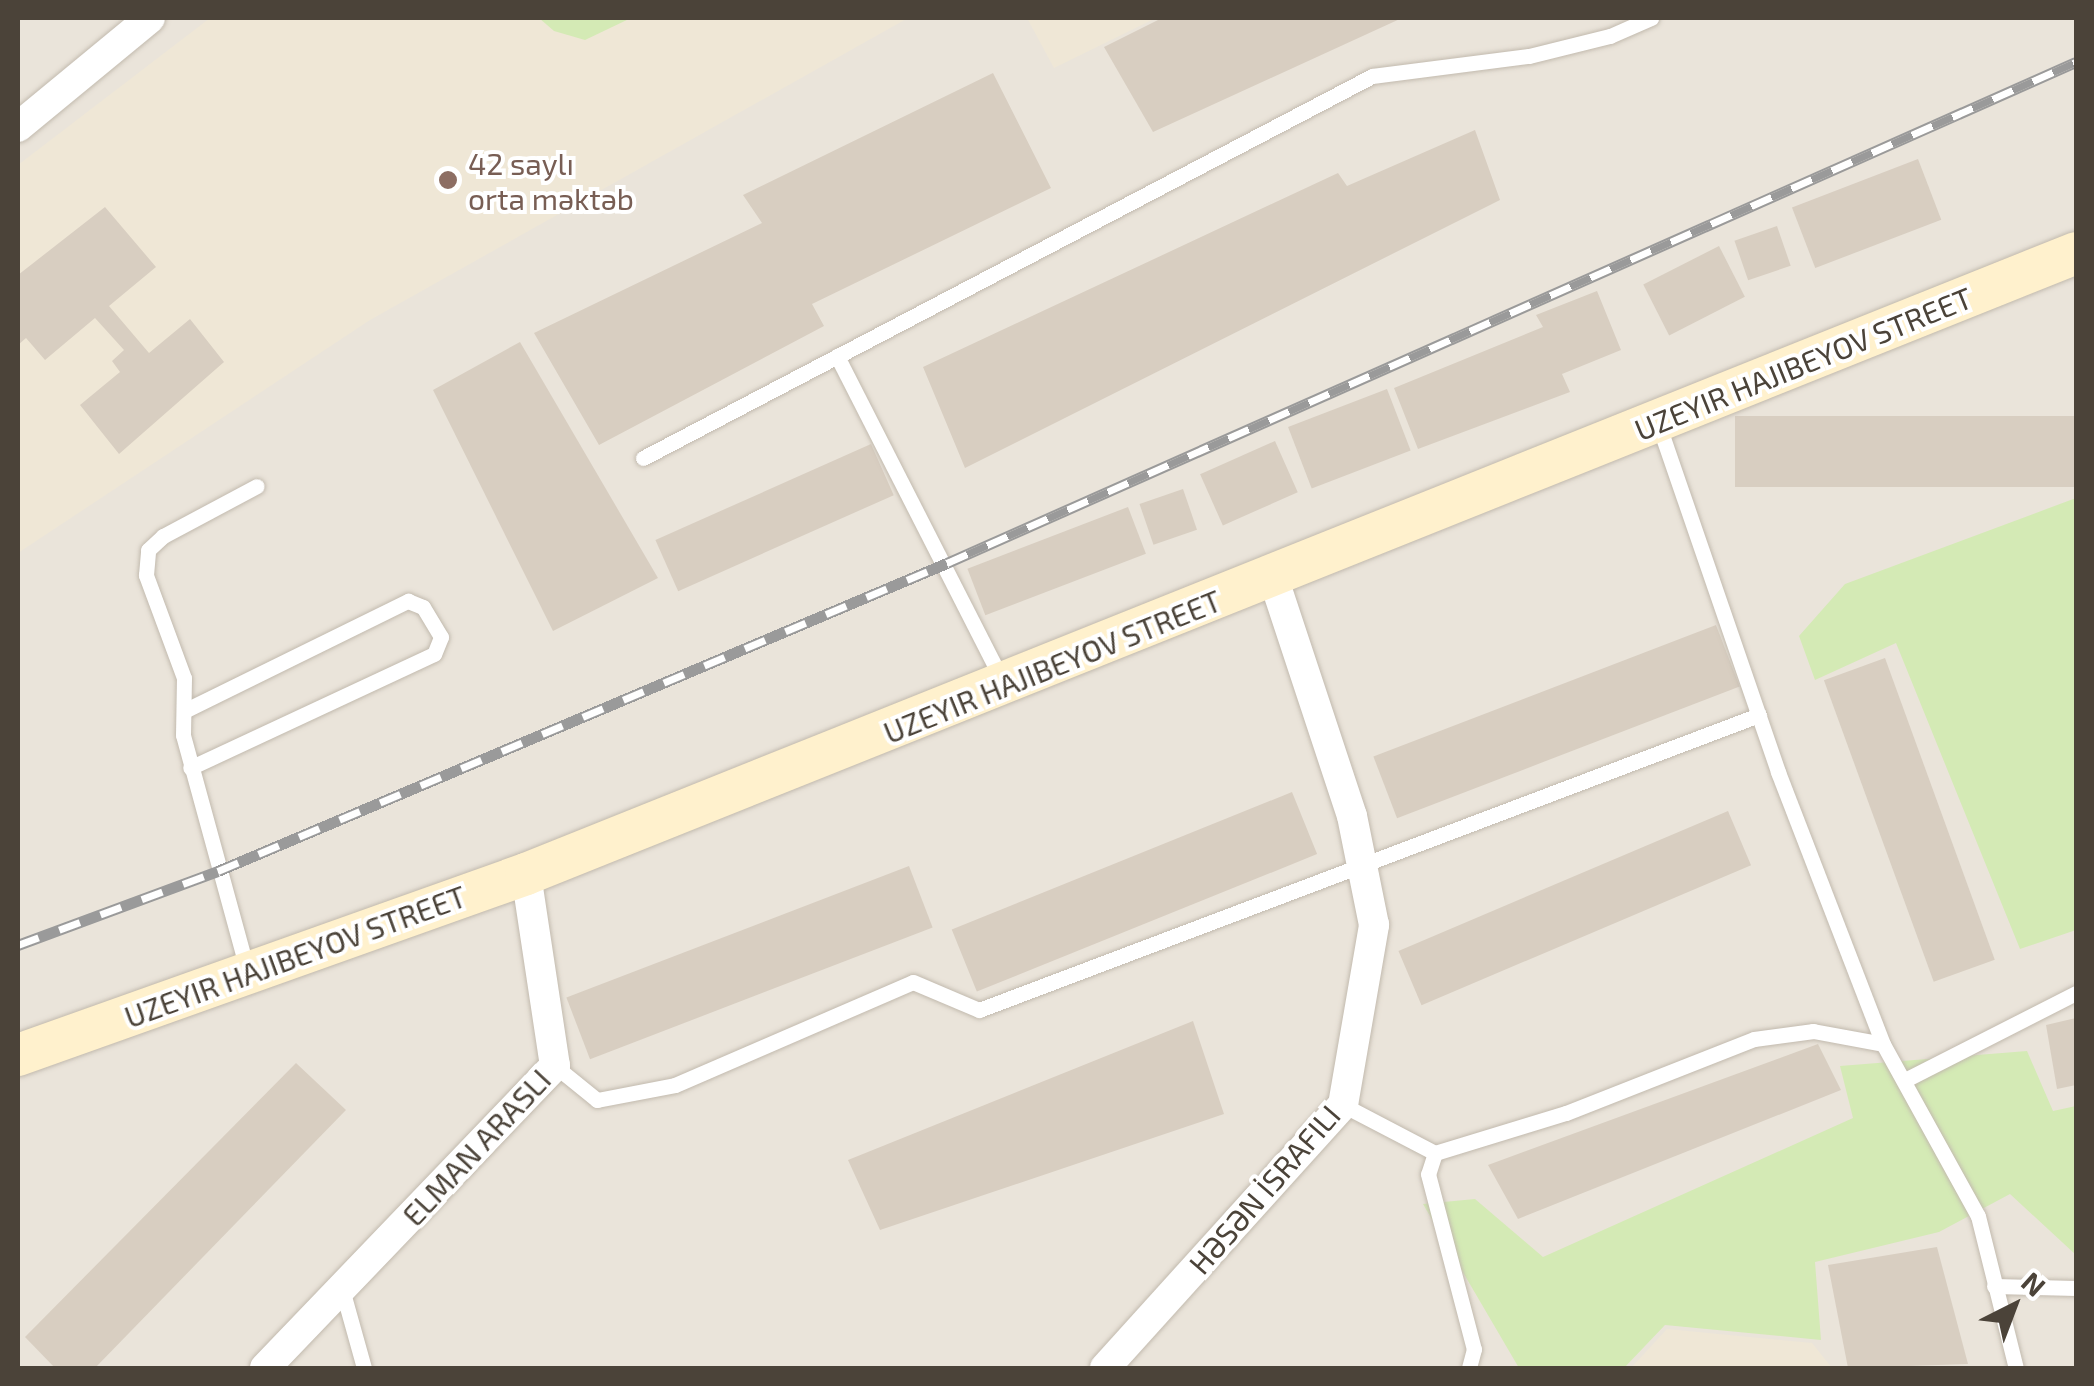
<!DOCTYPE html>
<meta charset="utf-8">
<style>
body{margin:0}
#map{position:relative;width:2094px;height:1386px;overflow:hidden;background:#f6f3ec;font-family:"Exo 2",sans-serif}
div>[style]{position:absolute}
.residential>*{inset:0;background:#eae4da;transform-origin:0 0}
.education>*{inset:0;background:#efe7d6}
.green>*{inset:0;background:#d4eab5}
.building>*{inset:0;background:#d8cec1;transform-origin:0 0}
.roads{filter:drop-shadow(0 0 2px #c2baae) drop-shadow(0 0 2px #c2baae)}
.lane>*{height:15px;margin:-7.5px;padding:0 7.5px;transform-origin:7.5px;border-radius:7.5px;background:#fff}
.street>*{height:30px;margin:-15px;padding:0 15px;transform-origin:15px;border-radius:15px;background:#fff}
.secondary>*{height:42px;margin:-21px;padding:0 21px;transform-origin:21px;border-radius:21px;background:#fff1cd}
.rail>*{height:11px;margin-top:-5.5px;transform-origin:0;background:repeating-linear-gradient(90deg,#fff 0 22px,#9a9a9a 0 44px);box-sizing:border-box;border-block:2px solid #9a9a9a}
.dots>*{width:28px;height:28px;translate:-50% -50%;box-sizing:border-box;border:5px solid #fff;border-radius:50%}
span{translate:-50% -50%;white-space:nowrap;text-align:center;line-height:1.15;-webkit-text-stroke:8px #fff;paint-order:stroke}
.education-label{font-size:30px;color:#785e54}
.left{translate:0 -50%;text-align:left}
.street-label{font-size:30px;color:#4b4339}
.frame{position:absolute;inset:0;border:20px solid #4b4339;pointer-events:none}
.north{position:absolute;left:1964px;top:1256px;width:100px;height:100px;-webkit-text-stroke:8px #fff;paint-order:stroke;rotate:42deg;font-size:28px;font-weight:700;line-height:40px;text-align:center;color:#4b4339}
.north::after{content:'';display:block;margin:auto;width:35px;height:45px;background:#4b4339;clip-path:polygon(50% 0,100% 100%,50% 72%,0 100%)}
</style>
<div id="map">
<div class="residential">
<i style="left:18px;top:18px;width:2058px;height:1350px"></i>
</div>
<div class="education">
<i style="clip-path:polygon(210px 18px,908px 18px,370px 320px,18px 553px,18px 165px)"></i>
<i style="clip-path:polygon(1027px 18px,1156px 18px,1054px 68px)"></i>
<i style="clip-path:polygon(1667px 1329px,1812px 1343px,1832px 1368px,1631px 1368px)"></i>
</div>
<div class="green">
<i style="clip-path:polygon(539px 18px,631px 18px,585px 40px,554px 31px)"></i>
<i style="clip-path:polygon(2076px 498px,2076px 930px,2020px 949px,1896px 643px,1815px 680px,1799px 636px,1845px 584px)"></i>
<i style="clip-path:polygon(2027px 1051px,2053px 1111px,2076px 1106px,2076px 1255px,2010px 1194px,1939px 1232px,1815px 1262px,1821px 1340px,1665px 1325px,1624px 1368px,1519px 1368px,1423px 1204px,1475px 1199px,1543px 1257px,1853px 1118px,1840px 1066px)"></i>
</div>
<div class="building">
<i style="clip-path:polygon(1162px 18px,1402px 18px,1153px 132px,1104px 47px)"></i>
<i style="clip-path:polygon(993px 73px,1051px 188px,812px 304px,824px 326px,599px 445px,534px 333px,762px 223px,743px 195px)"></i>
<i style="clip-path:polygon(1475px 130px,1500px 200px,965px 468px,923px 367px,1338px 173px,1347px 186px)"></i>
<i style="left:1918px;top:159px;width:65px;height:135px;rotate:69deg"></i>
<i style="clip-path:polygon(105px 207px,156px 267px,109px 306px,149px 353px,190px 319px,224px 362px,119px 454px,80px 405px,120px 372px,112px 361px,124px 350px,95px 318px,45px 360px,26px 338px,18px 345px,18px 275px)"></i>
<i style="left:1777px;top:226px;width:42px;height:45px;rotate:71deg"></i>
<i style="left:1719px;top:246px;width:57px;height:85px;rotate:63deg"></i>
<i style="clip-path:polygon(1597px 291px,1621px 350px,1562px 374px,1570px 392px,1418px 449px,1394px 388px,1543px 327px,1536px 315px)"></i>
<i style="clip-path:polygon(520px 342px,658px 578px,553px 631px,433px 390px)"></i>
<i style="left:1387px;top:389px;width:66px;height:106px;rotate:69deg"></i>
<i style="left:2076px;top:416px;width:71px;height:341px;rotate:90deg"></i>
<i style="left:1275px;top:441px;width:56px;height:82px;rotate:66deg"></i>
<i style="left:871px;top:444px;width:56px;height:236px;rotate:66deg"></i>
<i style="left:1183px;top:489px;width:43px;height:46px;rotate:71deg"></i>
<i style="left:1128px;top:507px;width:50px;height:172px;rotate:69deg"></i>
<i style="left:1716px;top:625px;width:66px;height:367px;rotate:69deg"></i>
<i style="left:1885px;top:658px;width:321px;height:65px;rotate:70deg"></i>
<i style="left:1292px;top:792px;width:67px;height:367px;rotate:68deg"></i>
<i style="left:1728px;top:811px;width:59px;height:358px;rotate:67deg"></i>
<i style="left:909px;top:866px;width:66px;height:367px;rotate:69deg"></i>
<i style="clip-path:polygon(2076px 1018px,2076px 1085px,2057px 1089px,2046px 1025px)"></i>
<i style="clip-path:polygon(1193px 1021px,1224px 1114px,880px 1230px,848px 1160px)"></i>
<i style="clip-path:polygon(1818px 1044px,1841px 1090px,1518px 1219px,1488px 1165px)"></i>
<i style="clip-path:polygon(296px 1063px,346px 1110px,95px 1368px,55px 1368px,25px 1337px)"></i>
<i style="clip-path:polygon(1937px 1247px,1968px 1364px,1848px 1368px,1828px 1265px)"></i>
</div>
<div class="roads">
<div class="lane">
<i style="left:837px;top:356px;width:366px;rotate:63deg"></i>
<i style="left:1659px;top:426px;width:366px;rotate:71deg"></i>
<i style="left:1778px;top:772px;width:292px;rotate:68.9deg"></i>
<i style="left:1883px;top:1044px;width:196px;rotate:61.1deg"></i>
<i style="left:1978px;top:1216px;width:157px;rotate:76deg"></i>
<i style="left:643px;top:458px;width:823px;rotate:-27.65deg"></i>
<i style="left:1372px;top:76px;width:158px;rotate:-7.3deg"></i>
<i style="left:1529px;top:56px;width:83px;rotate:-13.9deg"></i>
<i style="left:1610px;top:36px;width:45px;rotate:-23.7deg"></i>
<i style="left:184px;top:711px;width:250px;rotate:-26.2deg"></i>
<i style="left:408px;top:601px;width:16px;rotate:22deg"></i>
<i style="left:423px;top:607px;width:35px;rotate:59deg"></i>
<i style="left:441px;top:637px;width:18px;rotate:112deg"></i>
<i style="left:434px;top:654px;width:269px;rotate:155deg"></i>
<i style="left:247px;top:969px;width:243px;rotate:-105.3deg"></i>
<i style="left:183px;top:735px;width:57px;rotate:-89deg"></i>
<i style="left:184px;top:678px;width:110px;rotate:-110.3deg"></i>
<i style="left:146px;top:575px;width:25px;rotate:-85deg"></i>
<i style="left:148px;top:550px;width:21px;rotate:-43deg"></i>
<i style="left:163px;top:536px;width:106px;rotate:-28deg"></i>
<i style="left:555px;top:1066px;width:54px;rotate:39deg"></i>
<i style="left:597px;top:1100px;width:79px;rotate:-10.9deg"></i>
<i style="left:675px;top:1085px;width:259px;rotate:-23.4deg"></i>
<i style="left:913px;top:982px;width:72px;rotate:23deg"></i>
<i style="left:979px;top:1010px;width:834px;rotate:-20.72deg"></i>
<i style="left:1905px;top:1080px;width:192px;rotate:-27deg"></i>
<i style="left:1343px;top:1105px;width:104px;rotate:27.6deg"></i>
<i style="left:1435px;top:1153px;width:137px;rotate:-17deg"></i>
<i style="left:1566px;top:1113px;width:202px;rotate:-21.5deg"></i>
<i style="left:1754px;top:1039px;width:60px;rotate:-7.7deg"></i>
<i style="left:1813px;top:1031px;width:71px;rotate:10.5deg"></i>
<i style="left:1435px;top:1153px;width:22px;rotate:108deg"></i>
<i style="left:1428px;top:1174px;width:181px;rotate:75.3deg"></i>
<i style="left:1474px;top:1349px;width:20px;rotate:105deg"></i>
<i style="left:1994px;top:1286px;width:82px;rotate:1.4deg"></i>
<i style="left:342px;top:1289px;width:82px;rotate:74.4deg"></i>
</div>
<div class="street">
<i style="left:18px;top:127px;width:171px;rotate:-39.5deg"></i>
<i style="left:265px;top:1368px;width:419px;rotate:-46.2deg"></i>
<i style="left:555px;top:1066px;width:194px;rotate:-98.6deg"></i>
<i style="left:1105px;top:1368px;width:355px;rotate:-47.9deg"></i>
<i style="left:1343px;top:1105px;width:183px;rotate:-80.2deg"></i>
<i style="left:1374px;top:925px;width:111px;rotate:-101.4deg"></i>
<i style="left:1352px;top:816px;width:252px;rotate:-108.3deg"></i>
</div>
<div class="secondary">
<i style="left:18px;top:1055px;width:539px;rotate:-19.61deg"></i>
<i style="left:526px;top:874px;width:1670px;rotate:-21.83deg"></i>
</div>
</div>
<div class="rail">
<i style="left:18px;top:945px;width:213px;rotate:-20.3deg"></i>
<i style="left:218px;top:871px;width:791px;rotate:-22.9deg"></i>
<i style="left:947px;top:563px;width:1235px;rotate:-23.93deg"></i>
</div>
<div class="dots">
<i style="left:448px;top:180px;background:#8d6e63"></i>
</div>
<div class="education-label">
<span class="left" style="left:468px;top:180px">42 saylı<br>orta məktəb</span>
</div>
<div class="street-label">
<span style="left:1803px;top:363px;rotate:-22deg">UZEYIR HAJIBEYOV STREET</span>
<span style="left:1052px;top:666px;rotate:-22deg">UZEYIR HAJIBEYOV STREET</span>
<span style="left:295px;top:956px;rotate:-20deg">UZEYIR HAJIBEYOV STREET</span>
<span style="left:476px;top:1147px;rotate:-47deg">ELMAN ARASLI</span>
<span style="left:1264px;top:1189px;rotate:-49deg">HƏSƏN İSRAFILI</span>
</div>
<div class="frame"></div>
<div class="north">N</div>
</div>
